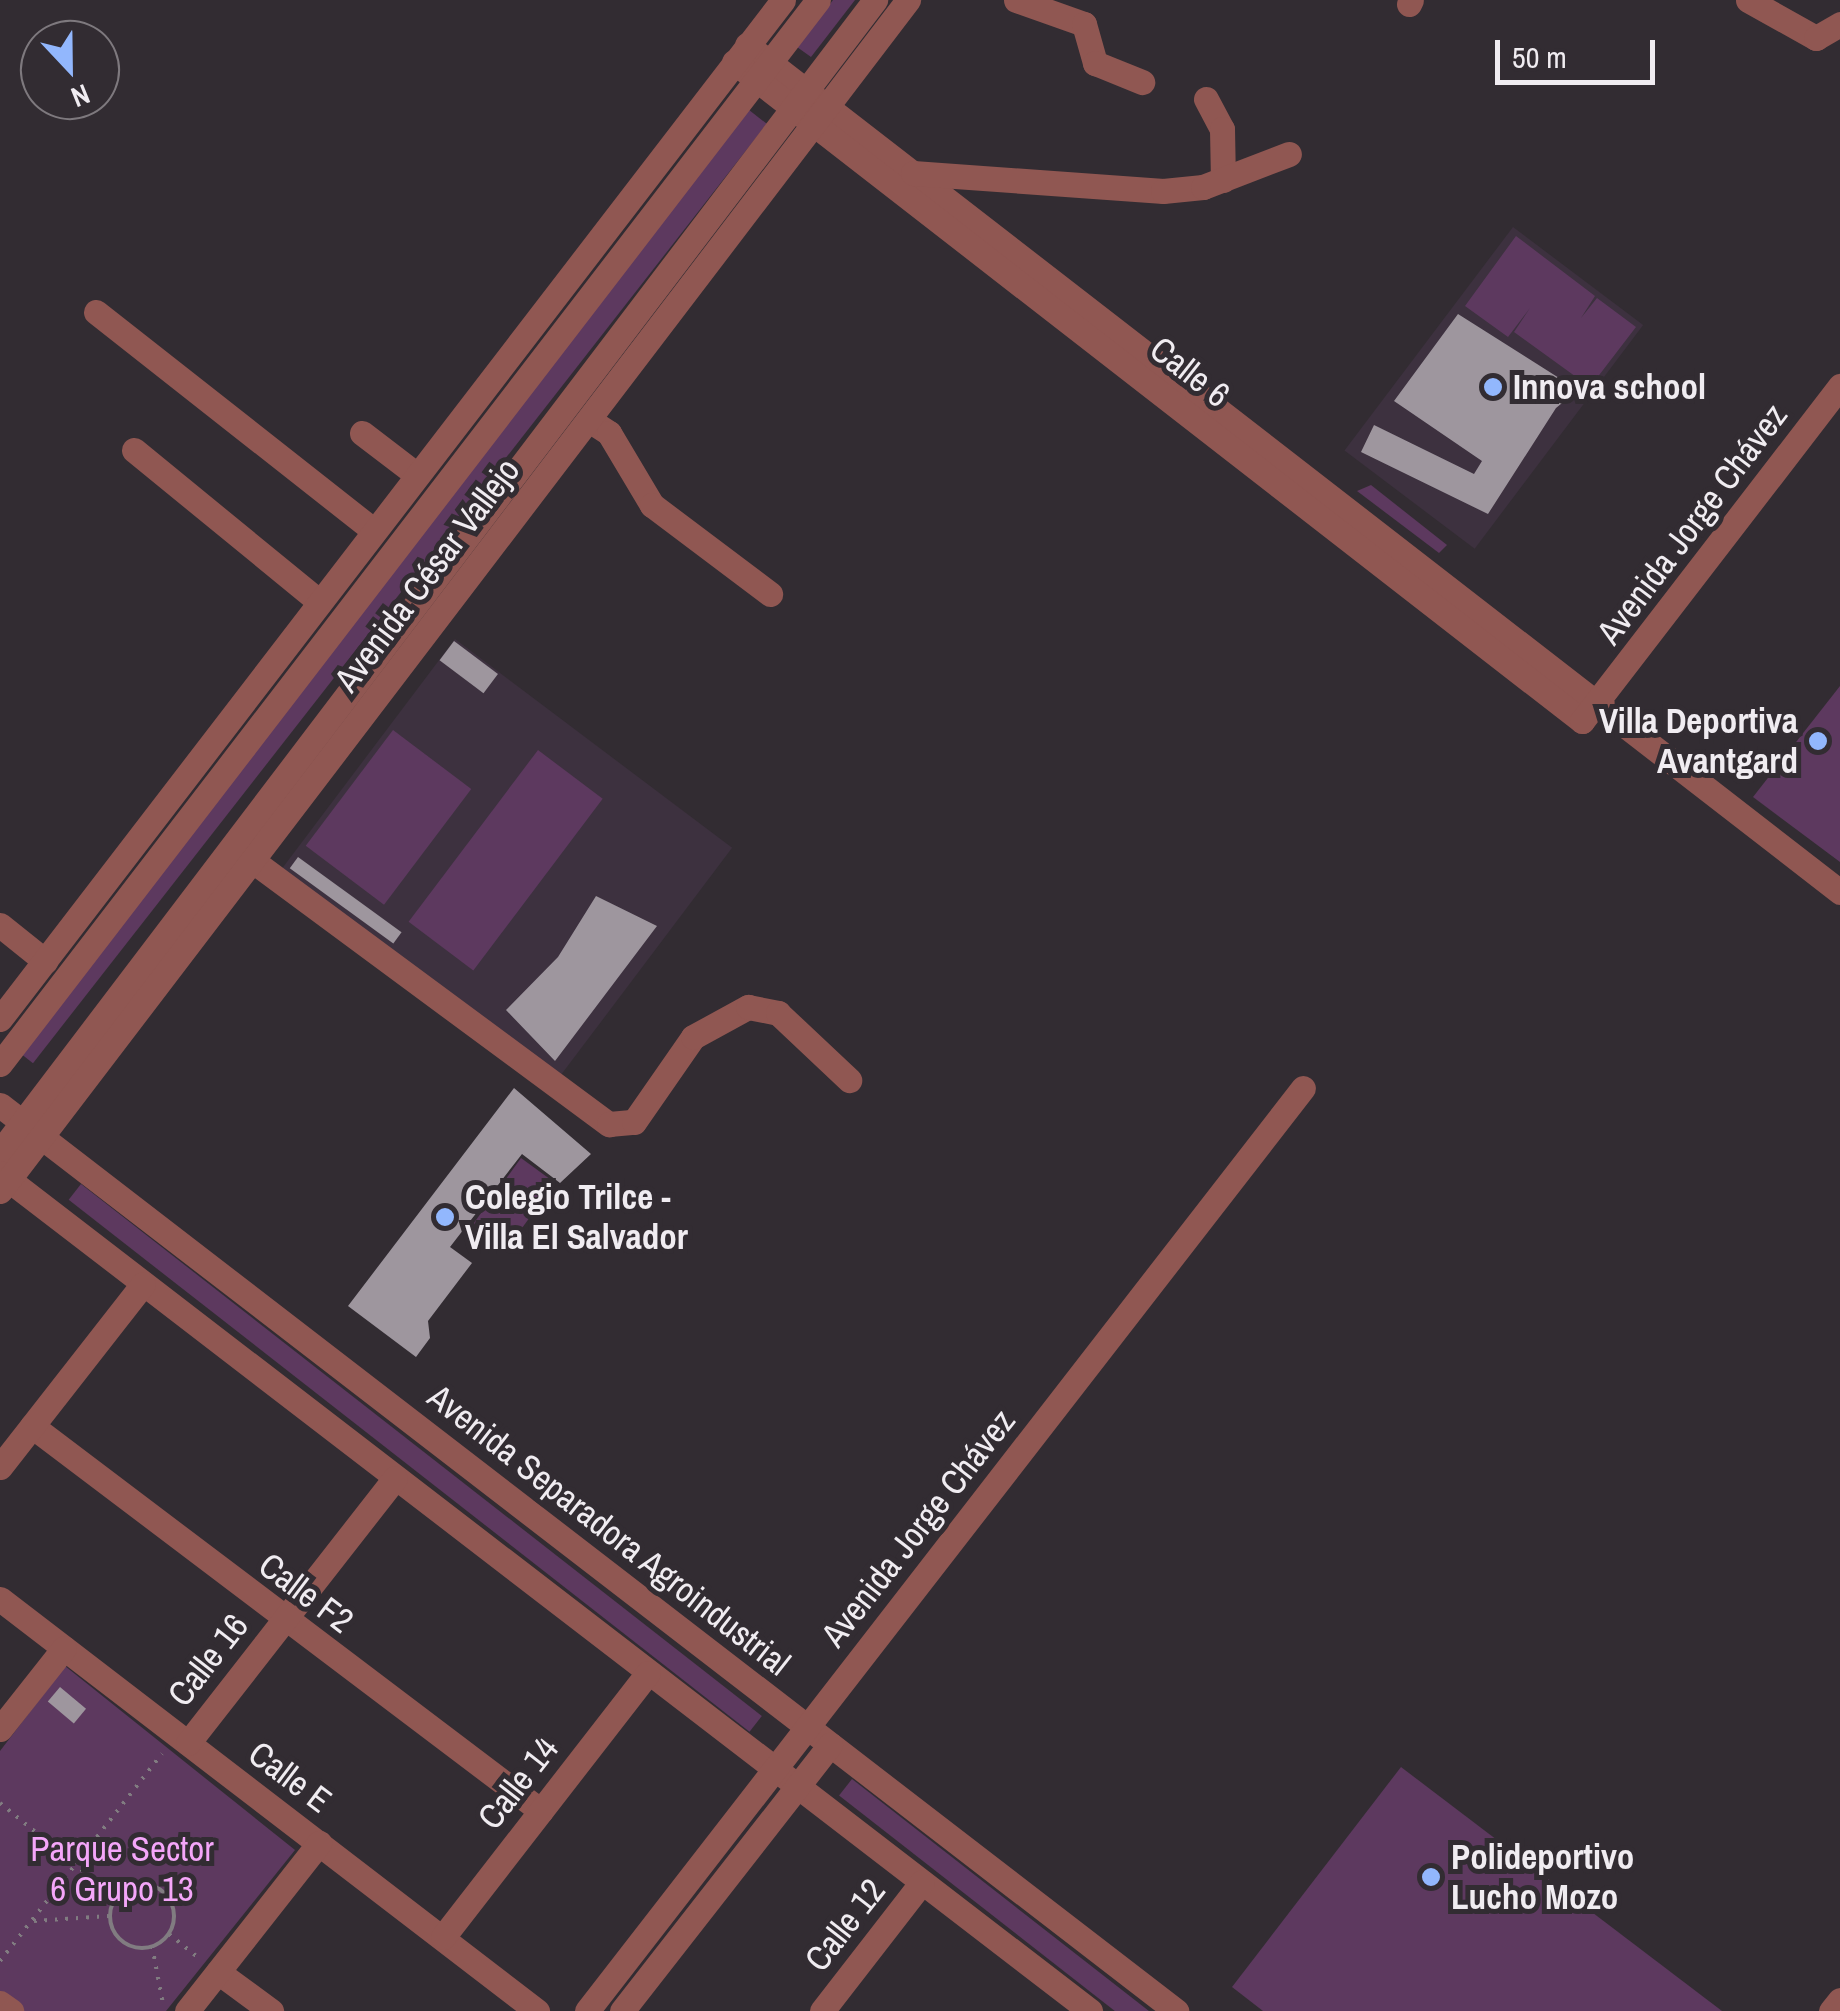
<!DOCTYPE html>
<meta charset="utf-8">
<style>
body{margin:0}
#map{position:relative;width:1840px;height:2011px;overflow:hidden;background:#322c32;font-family:"Archivo Narrow",sans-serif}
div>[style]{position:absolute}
.education>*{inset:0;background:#3d313f;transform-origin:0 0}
.green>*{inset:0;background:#5d395f;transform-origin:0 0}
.building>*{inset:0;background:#9e969e;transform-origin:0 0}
.path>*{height:4px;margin-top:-2px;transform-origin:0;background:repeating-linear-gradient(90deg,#817c81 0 2.5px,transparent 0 10.5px)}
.path>.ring{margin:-2px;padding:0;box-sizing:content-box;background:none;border:4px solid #817c81;border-radius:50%}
.minor>*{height:25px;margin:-12.5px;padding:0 12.5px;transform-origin:12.5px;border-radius:12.5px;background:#905752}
.dots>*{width:28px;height:28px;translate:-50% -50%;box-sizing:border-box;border:5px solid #322c32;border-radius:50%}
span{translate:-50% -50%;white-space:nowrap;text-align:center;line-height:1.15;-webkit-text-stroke:10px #322c32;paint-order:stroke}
.street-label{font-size:35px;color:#f0ecf1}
.poi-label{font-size:35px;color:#f0ecf1;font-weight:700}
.left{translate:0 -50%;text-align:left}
.right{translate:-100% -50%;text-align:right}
.park-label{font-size:35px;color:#f4a6f9}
.north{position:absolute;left:20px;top:20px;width:100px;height:100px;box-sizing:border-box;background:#322c32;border:2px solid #7e797e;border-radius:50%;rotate:158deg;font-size:28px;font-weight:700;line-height:40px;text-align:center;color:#f0ecf1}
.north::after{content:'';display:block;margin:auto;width:35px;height:45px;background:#92b7fd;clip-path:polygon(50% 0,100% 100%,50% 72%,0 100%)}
.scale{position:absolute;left:1495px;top:40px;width:160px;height:45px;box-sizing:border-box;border:5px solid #f0ecf1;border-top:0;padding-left:12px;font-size:30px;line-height:35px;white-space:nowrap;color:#f0ecf1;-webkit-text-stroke:8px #322c32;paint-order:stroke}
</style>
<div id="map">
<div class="education">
<i style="left:1513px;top:227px;width:163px;height:280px;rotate:37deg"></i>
<i style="left:455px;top:639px;width:347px;height:293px;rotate:37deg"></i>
</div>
<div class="green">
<i style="clip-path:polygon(833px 0,855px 0,811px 57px,797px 47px)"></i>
<i style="left:744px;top:106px;width:29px;height:1192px;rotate:38deg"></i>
<i style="clip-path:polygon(1516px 236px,1595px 296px,1581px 318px,1597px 298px,1636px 327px,1590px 387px,1514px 332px,1530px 308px,1508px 337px,1465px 306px)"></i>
<i style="clip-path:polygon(1371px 485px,1447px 545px,1439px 553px,1357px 491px)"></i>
<i style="clip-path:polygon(1840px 686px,1840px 862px,1753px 797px)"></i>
<i style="left:393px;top:730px;width:98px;height:145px;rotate:37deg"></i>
<i style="left:538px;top:750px;width:81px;height:215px;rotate:37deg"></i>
<i style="left:521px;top:1158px;width:42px;height:88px;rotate:36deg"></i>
<i style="left:81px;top:1184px;width:864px;height:20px;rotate:38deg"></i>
<i style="clip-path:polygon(65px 1666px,295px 1850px,166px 2011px,24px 2011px,0 1992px,0 1751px)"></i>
<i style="clip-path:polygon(1401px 1767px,1722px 2011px,1263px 2011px,1232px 1987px)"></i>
<i style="left:852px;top:1779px;width:378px;height:21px;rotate:38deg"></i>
</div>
<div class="building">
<i style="clip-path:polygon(1458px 314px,1578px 390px,1556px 408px,1488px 514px,1361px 452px,1374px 425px,1474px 474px,1482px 461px,1394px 401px)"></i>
<i style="left:454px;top:641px;width:55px;height:24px;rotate:37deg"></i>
<i style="left:298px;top:857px;width:128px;height:14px;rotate:36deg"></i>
<i style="clip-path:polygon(596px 896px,657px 926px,555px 1061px,506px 1010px,558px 957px)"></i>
<i style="clip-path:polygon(514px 1088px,591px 1154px,560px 1183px,522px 1154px,450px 1247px,472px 1263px,428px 1321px,430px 1338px,416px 1357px,348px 1306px)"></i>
<i style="left:60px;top:1687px;width:34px;height:19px;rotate:40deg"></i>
</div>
<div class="path">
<i style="left:0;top:1803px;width:149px;rotate:39.3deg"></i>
<i class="ring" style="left:110px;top:1884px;width:60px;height:60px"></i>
<i style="left:34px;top:1921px;width:75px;rotate:-3.8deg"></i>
<i style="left:169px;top:1934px;width:40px;rotate:39deg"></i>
<i style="left:152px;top:1946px;width:59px;rotate:79.3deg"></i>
<i style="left:0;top:1961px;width:263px;rotate:-52deg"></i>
</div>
<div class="minor">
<i style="left:1016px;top:0;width:72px;rotate:19.4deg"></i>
<i style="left:1084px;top:24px;width:41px;rotate:74.2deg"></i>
<i style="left:1095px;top:63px;width:51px;rotate:22deg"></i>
<i style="left:1748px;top:0;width:78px;rotate:29.2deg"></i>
<i style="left:1816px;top:38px;width:28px;rotate:-30deg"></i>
<i style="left:1409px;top:4px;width:4px;rotate:-63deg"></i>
<i style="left:747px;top:45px;width:1383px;rotate:37.77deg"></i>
<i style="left:734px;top:62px;width:1074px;rotate:37.85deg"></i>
<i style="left:1582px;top:721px;width:423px;rotate:-52.4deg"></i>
<i style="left:1206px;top:99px;width:34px;rotate:62deg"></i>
<i style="left:1222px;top:129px;width:51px;rotate:88.9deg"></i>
<i style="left:913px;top:173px;width:251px;rotate:4.1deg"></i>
<i style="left:1163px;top:191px;width:40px;rotate:-5.7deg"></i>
<i style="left:1203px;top:187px;width:92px;rotate:-21deg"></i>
<i style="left:96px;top:312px;width:354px;rotate:38.2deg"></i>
<i style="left:589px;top:420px;width:24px;rotate:33deg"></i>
<i style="left:609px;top:433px;width:84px;rotate:59.2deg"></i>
<i style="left:652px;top:505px;width:148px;rotate:37deg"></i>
<i style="left:362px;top:433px;width:69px;rotate:37.4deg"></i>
<i style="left:134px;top:450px;width:240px;rotate:39.3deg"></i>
<i style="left:253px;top:861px;width:443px;rotate:36.5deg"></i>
<i style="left:609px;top:1124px;width:25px;rotate:-5deg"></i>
<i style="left:634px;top:1122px;width:103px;rotate:-55.2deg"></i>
<i style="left:693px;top:1037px;width:63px;rotate:-28.6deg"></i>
<i style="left:748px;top:1007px;width:31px;rotate:11deg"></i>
<i style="left:778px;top:1013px;width:98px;rotate:43.3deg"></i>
<i style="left:0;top:925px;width:58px;rotate:38.7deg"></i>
<i style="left:0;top:1019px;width:1285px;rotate:-52.46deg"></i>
<i style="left:0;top:1064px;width:1342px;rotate:-52.45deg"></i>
<i style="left:0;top:1105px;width:1485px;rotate:37.61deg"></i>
<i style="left:0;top:1152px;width:1447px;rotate:-52.78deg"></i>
<i style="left:0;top:1173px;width:1375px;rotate:37.55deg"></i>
<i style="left:0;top:1191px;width:1498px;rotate:-52.68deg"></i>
<i style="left:32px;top:1426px;width:638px;rotate:37.1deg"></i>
<i style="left:0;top:1467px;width:232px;rotate:-52deg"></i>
<i style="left:0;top:1599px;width:677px;rotate:37.5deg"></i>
<i style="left:0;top:1729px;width:103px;rotate:-51.7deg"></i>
<i style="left:188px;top:1743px;width:336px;rotate:-52deg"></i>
<i style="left:443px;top:1937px;width:334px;rotate:-52.2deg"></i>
<i style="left:218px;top:1972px;width:66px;rotate:36.3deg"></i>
<i style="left:0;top:2003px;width:14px;rotate:36deg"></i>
<i style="left:187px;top:2011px;width:214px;rotate:-51.8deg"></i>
<i style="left:587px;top:2011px;width:1168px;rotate:-52.2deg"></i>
<i style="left:622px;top:2011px;width:338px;rotate:-52deg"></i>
<i style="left:822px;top:2011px;width:163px;rotate:-52.2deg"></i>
<i style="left:1831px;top:2011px;width:14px;rotate:-51deg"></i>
</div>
<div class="dots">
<i style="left:1493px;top:387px;background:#92b7fd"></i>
<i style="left:1818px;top:741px;background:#92b7fd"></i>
<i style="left:445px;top:1217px;background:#92b7fd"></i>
<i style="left:1431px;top:1877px;background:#92b7fd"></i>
</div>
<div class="street-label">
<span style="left:1190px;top:372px;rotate:38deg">Calle 6</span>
<span style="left:1692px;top:524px;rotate:-53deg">Avenida Jorge Chávez</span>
<span style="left:427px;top:575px;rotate:-53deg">Avenida César Vallejo</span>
<span style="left:918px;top:1528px;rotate:-52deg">Avenida Jorge Chávez</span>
<span style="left:609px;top:1530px;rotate:38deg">Avenida Separadora Agroindustrial</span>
<span style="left:306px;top:1593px;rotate:37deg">Calle F2</span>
<span style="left:208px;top:1660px;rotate:-52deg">Calle 16</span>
<span style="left:290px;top:1777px;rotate:37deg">Calle E</span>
<span style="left:518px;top:1783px;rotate:-52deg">Calle 14</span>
<span style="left:845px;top:1925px;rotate:-52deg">Calle 12</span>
</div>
<div class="poi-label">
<span class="left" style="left:1513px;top:387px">Innova school</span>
<span class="right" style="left:1798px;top:741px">Villa Deportiva<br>Avantgard</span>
<span class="left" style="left:465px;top:1217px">Colegio Trilce -<br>Villa El Salvador</span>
<span class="left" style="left:1451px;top:1877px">Polideportivo<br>Lucho Mozo</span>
</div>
<div class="park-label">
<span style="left:122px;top:1869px">Parque Sector<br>6 Grupo 13</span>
</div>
<div class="north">N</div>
<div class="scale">50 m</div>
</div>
